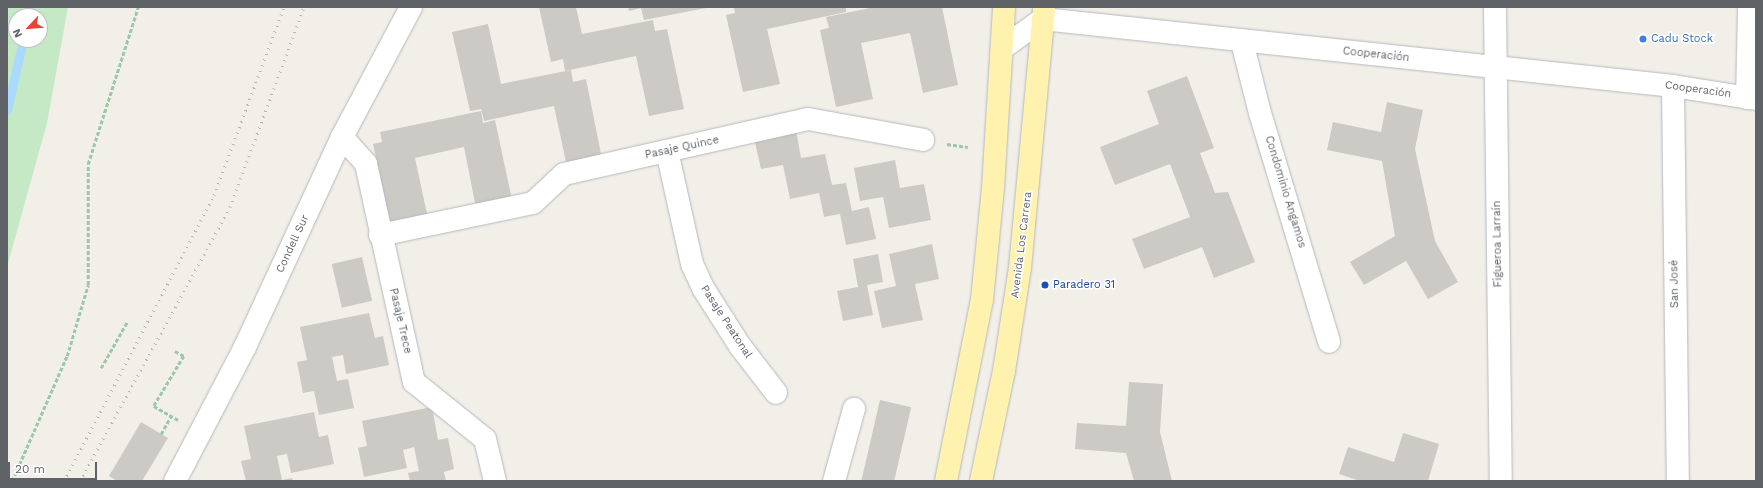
<!DOCTYPE html>
<meta charset="utf-8">
<style>
body{margin:0}
#map{position:relative;width:1763px;height:488px;overflow:hidden;background:#f1efe8;font-family:"Work Sans",sans-serif}
div>[style]{position:absolute}
.green>*{inset:0;background:#c5e8c5}
.stream>*{height:9px;margin:-4.5px;padding:0 4.5px;transform-origin:4.5px;border-radius:4.5px;background:#aadaff}
.building>*{inset:0;background:#cccac5;transform-origin:0 0}
.path>*{height:2.5px;margin-top:-1.25px;transform-origin:0;background:repeating-linear-gradient(90deg,#9cc7a9 0 4px,transparent 0 6px)}
.roads{filter:drop-shadow(0 0 1px #b5b8bc) drop-shadow(0 0 1px #b5b8bc)}
.minor>*{height:22px;margin:-11px;padding:0 11px;transform-origin:11px;border-radius:11px;background:#fff}
.major>*{height:22px;margin:-11px;padding:0 11px;transform-origin:11px;border-radius:11px;background:#fff2af}
.rail>*{height:3px;margin-top:-1.5px;transform-origin:0;background:repeating-linear-gradient(90deg,#b6b7b8 0 1px,transparent 0 6px)}
.dots>*{width:11px;height:11px;translate:-50% -50%;box-sizing:border-box;border:2px solid #fff;border-radius:50%}
span{translate:-50% -50%;white-space:nowrap;text-align:center;line-height:1.15;-webkit-text-stroke:3px #fff;paint-order:stroke}
.shop-label{font-size:11px;color:#366cbe}
.left{translate:0 -50%;text-align:left}
.street-label{font-size:11px;color:#5f6368}
.transit-label{font-size:11px;color:#164399}
.frame{position:absolute;inset:0;border:8px solid #5f6368;pointer-events:none}
.north{position:absolute;left:8px;top:8px;width:40px;height:40px;box-sizing:border-box;background:#fff;border:1px solid #bfc1c3;border-radius:50%;rotate:244deg;font-size:11px;font-weight:700;line-height:16px;text-align:center;color:#5f6368}
.north::after{content:'';display:block;margin:auto;width:14px;height:18px;background:#ea4335;clip-path:polygon(50% 0,100% 100%,50% 72%,0 100%)}
.scale{position:absolute;left:8px;top:462px;width:89px;height:18px;box-sizing:border-box;border:2px solid #5f6368;border-top:0;padding-left:5px;font-size:12px;line-height:14px;white-space:nowrap;color:#5f6368;-webkit-text-stroke:3px #fff;paint-order:stroke}
</style>
<div id="map">
<div class="green">
<i style="clip-path:polygon(evenodd,7px 7px,68px 7px,47px 123px,7px 267px,7px 7px,16px 16px,40px 16px,40px 40px,16px 40px,16px 16px)"></i>
</div>
<div class="stream">
<i style="left:28px;top:16px;width:9px;rotate:-77deg"></i>
<i style="left:7px;top:110px;width:72px;rotate:-77.1deg"></i>
</div>
<div class="building">
<i style="clip-path:polygon(539px 7px,576px 7px,582px 34px,653px 20px,655px 31px,667px 29px,684px 109px,649px 116px,636px 56px,565px 71px,563px 59px,551px 62px)"></i>
<i style="clip-path:polygon(628px 7px,706px 7px,706px 8px,644px 20px,641px 8px,629px 11px)"></i>
<i style="clip-path:polygon(734px 7px,846px 7px,846px 12px,767px 29px,780px 84px,743px 92px,726px 15px,735px 13px)"></i>
<i style="clip-path:polygon(875px 7px,942px 7px,958px 85px,923px 93px,910px 33px,861px 43px,873px 99px,836px 107px,820px 30px,829px 28px,826px 17px)"></i>
<i style="clip-path:polygon(488px 24px,501px 84px,571px 70px,573px 82px,586px 79px,602px 159px,567px 167px,554px 106px,484px 121px,481px 109px,470px 111px,452px 32px)"></i>
<i style="clip-path:polygon(1187px 76px,1214px 148px,1200px 153px,1215px 193px,1228px 192px,1255px 262px,1214px 278px,1202px 247px,1144px 269px,1132px 239px,1190px 217px,1170px 164px,1115px 185px,1100px 147px,1159px 124px,1147px 91px)"></i>
<i style="clip-path:polygon(1387px 102px,1423px 110px,1415px 149px,1435px 241px,1458px 282px,1428px 299px,1406px 261px,1364px 285px,1350px 262px,1395px 236px,1382px 161px,1327px 150px,1333px 122px,1381px 132px)"></i>
<i style="clip-path:polygon(481px 111px,483px 123px,495px 120px,512px 200px,476px 208px,464px 147px,415px 158px,427px 214px,390px 222px,373px 144px,382px 142px,380px 132px)"></i>
<i style="clip-path:polygon(796px 130px,801px 158px,825px 154px,832px 185px,846px 183px,852px 211px,869px 207px,876px 239px,846px 245px,840px 214px,824px 217px,819px 193px,790px 199px,783px 165px,761px 169px,754px 138px)"></i>
<i style="clip-path:polygon(895px 160px,900px 188px,924px 184px,931px 220px,889px 228px,883px 197px,860px 201px,854px 168px)"></i>
<i style="clip-path:polygon(932px 244px,939px 279px,915px 284px,923px 320px,882px 328px,874px 291px,896px 286px,889px 254px)"></i>
<i style="clip-path:polygon(878px 254px,883px 282px,867px 285px,873px 315px,843px 321px,837px 291px,858px 287px,853px 259px)"></i>
<i style="left:362px;top:257px;width:45px;height:31px;rotate:77deg"></i>
<i style="clip-path:polygon(369px 313px,375px 338px,383px 336px,389px 365px,346px 374px,343px 355px,332px 357px,337px 381px,348px 379px,354px 408px,319px 415px,314px 391px,303px 393px,297px 362px,307px 360px,300px 327px)"></i>
<i style="clip-path:polygon(1129px 382px,1163px 384px,1160px 432px,1172px 481px,1134px 481px,1126px 453px,1075px 449px,1077px 423px,1126px 426px)"></i>
<i style="left:880px;top:400px;width:32px;height:83px;rotate:13deg"></i>
<i style="clip-path:polygon(432px 407px,438px 440px,448px 438px,454px 469px,444px 472px,446px 481px,410px 481px,408px 473px,419px 471px,414px 447px,403px 450px,407px 468px,364px 477px,358px 448px,367px 446px,362px 421px)"></i>
<i style="clip-path:polygon(314px 412px,319px 437px,328px 435px,334px 464px,291px 473px,287px 454px,277px 456px,282px 480px,292px 478px,293px 481px,246px 481px,241px 461px,251px 459px,244px 426px)"></i>
<i style="clip-path:polygon(141px 422px,168px 438px,142px 481px,117px 481px,109px 476px)"></i>
<i style="clip-path:polygon(1403px 433px,1439px 444px,1428px 481px,1360px 481px,1339px 474px,1348px 447px,1394px 462px)"></i>
</div>
<div class="path">
<i style="left:947px;top:144px;width:21px;rotate:8deg"></i>
<i style="left:175px;top:351px;width:10px;rotate:29deg"></i>
<i style="left:184px;top:356px;width:58px;rotate:121deg"></i>
<i style="left:154px;top:406px;width:28px;rotate:30deg"></i>
<i style="left:101px;top:368px;width:53px;rotate:-60.5deg"></i>
<i style="left:161px;top:434px;width:21px;rotate:-61deg"></i>
<i style="left:12px;top:481px;width:137px;rotate:-66.3deg"></i>
<i style="left:67px;top:356px;width:74px;rotate:-73.5deg"></i>
<i style="left:88px;top:285px;width:121px;rotate:-90deg"></i>
<i style="left:88px;top:164px;width:165px;rotate:-72.3deg"></i>
</div>
<div class="roads">
<div class="minor">
<i style="left:1495px;top:7px;width:474px;rotate:89.3deg"></i>
<i style="left:1242px;top:42px;width:73px;rotate:75.8deg"></i>
<i style="left:1260px;top:113px;width:239px;rotate:73.2deg"></i>
<i style="left:1004px;top:47px;width:48px;rotate:-35.7deg"></i>
<i style="left:1043px;top:19px;width:634px;rotate:6.07deg"></i>
<i style="left:1673px;top:86px;width:84px;rotate:8.9deg"></i>
<i style="left:1673px;top:86px;width:395px;rotate:89.3deg"></i>
<i style="left:1747px;top:98px;width:91px;rotate:-88.7deg"></i>
<i style="left:342px;top:137px;width:36px;rotate:48deg"></i>
<i style="left:366px;top:164px;width:223px;rotate:77.6deg"></i>
<i style="left:414px;top:382px;width:91px;rotate:38.8deg"></i>
<i style="left:485px;top:439px;width:43px;rotate:76.6deg"></i>
<i style="left:667px;top:151px;width:116px;rotate:77.5deg"></i>
<i style="left:692px;top:264px;width:26px;rotate:65deg"></i>
<i style="left:703px;top:288px;width:69px;rotate:57.5deg"></i>
<i style="left:740px;top:346px;width:59px;rotate:52.5deg"></i>
<i style="left:380px;top:235px;width:156px;rotate:-11.8deg"></i>
<i style="left:533px;top:203px;width:42px;rotate:-43.1deg"></i>
<i style="left:564px;top:174px;width:250px;rotate:-12.7deg"></i>
<i style="left:808px;top:119px;width:117px;rotate:10.3deg"></i>
<i style="left:175px;top:481px;width:151px;rotate:-62.4deg"></i>
<i style="left:245px;top:347px;width:231px;rotate:-65.2deg"></i>
<i style="left:342px;top:137px;width:147px;rotate:-62deg"></i>
<i style="left:834px;top:481px;width:75px;rotate:-74.5deg"></i>
</div>
<div class="major">
<i style="left:946px;top:481px;width:185px;rotate:-78.8deg"></i>
<i style="left:982px;top:300px;width:113px;rotate:-84.4deg"></i>
<i style="left:993px;top:188px;width:181px;rotate:-86.5deg"></i>
<i style="left:981px;top:481px;width:112px;rotate:-78.2deg"></i>
<i style="left:1004px;top:371px;width:104px;rotate:-81.2deg"></i>
<i style="left:1020px;top:268px;width:262px;rotate:-84.7deg"></i>
</div>
</div>
<div class="rail">
<i style="left:64px;top:481px;width:323px;rotate:-62.3deg"></i>
<i style="left:214px;top:195px;width:201px;rotate:-69.6deg"></i>
<i style="left:80px;top:481px;width:312px;rotate:-61.3deg"></i>
<i style="left:230px;top:207px;width:213px;rotate:-69.7deg"></i>
</div>
<div class="dots">
<i style="left:1643px;top:39px;background:#3f7fe0"></i>
<i style="left:1045px;top:285px;background:#1a4fb4"></i>
</div>
<div class="shop-label">
<span class="left" style="left:1651px;top:39px">Cadu Stock</span>
</div>
<div class="street-label">
<span style="left:1376px;top:55px;rotate:6deg">Cooperación</span>
<span style="left:1698px;top:90px;rotate:8deg">Cooperación</span>
<span style="left:682px;top:148px;rotate:-12deg">Pasaje Quince</span>
<span style="left:1285px;top:192px;rotate:73deg">Condominio Angamos</span>
<span style="left:293px;top:244px;rotate:-65deg">Condell Sur</span>
<span style="left:1498px;top:244px;rotate:-91deg">Figueroa Larraín</span>
<span style="left:1022px;top:245px;rotate:-83deg">Avenida Los Carrera</span>
<span style="left:1675px;top:284px;rotate:-91deg">San José</span>
<span style="left:400px;top:321px;rotate:77deg">Pasaje Trece</span>
<span style="left:726px;top:322px;rotate:57deg">Pasaje Peatonal</span>
</div>
<div class="transit-label">
<span class="left" style="left:1053px;top:285px">Paradero 31</span>
</div>
<div class="frame"></div>
<div class="north">N</div>
<div class="scale">20 m</div>
</div>
